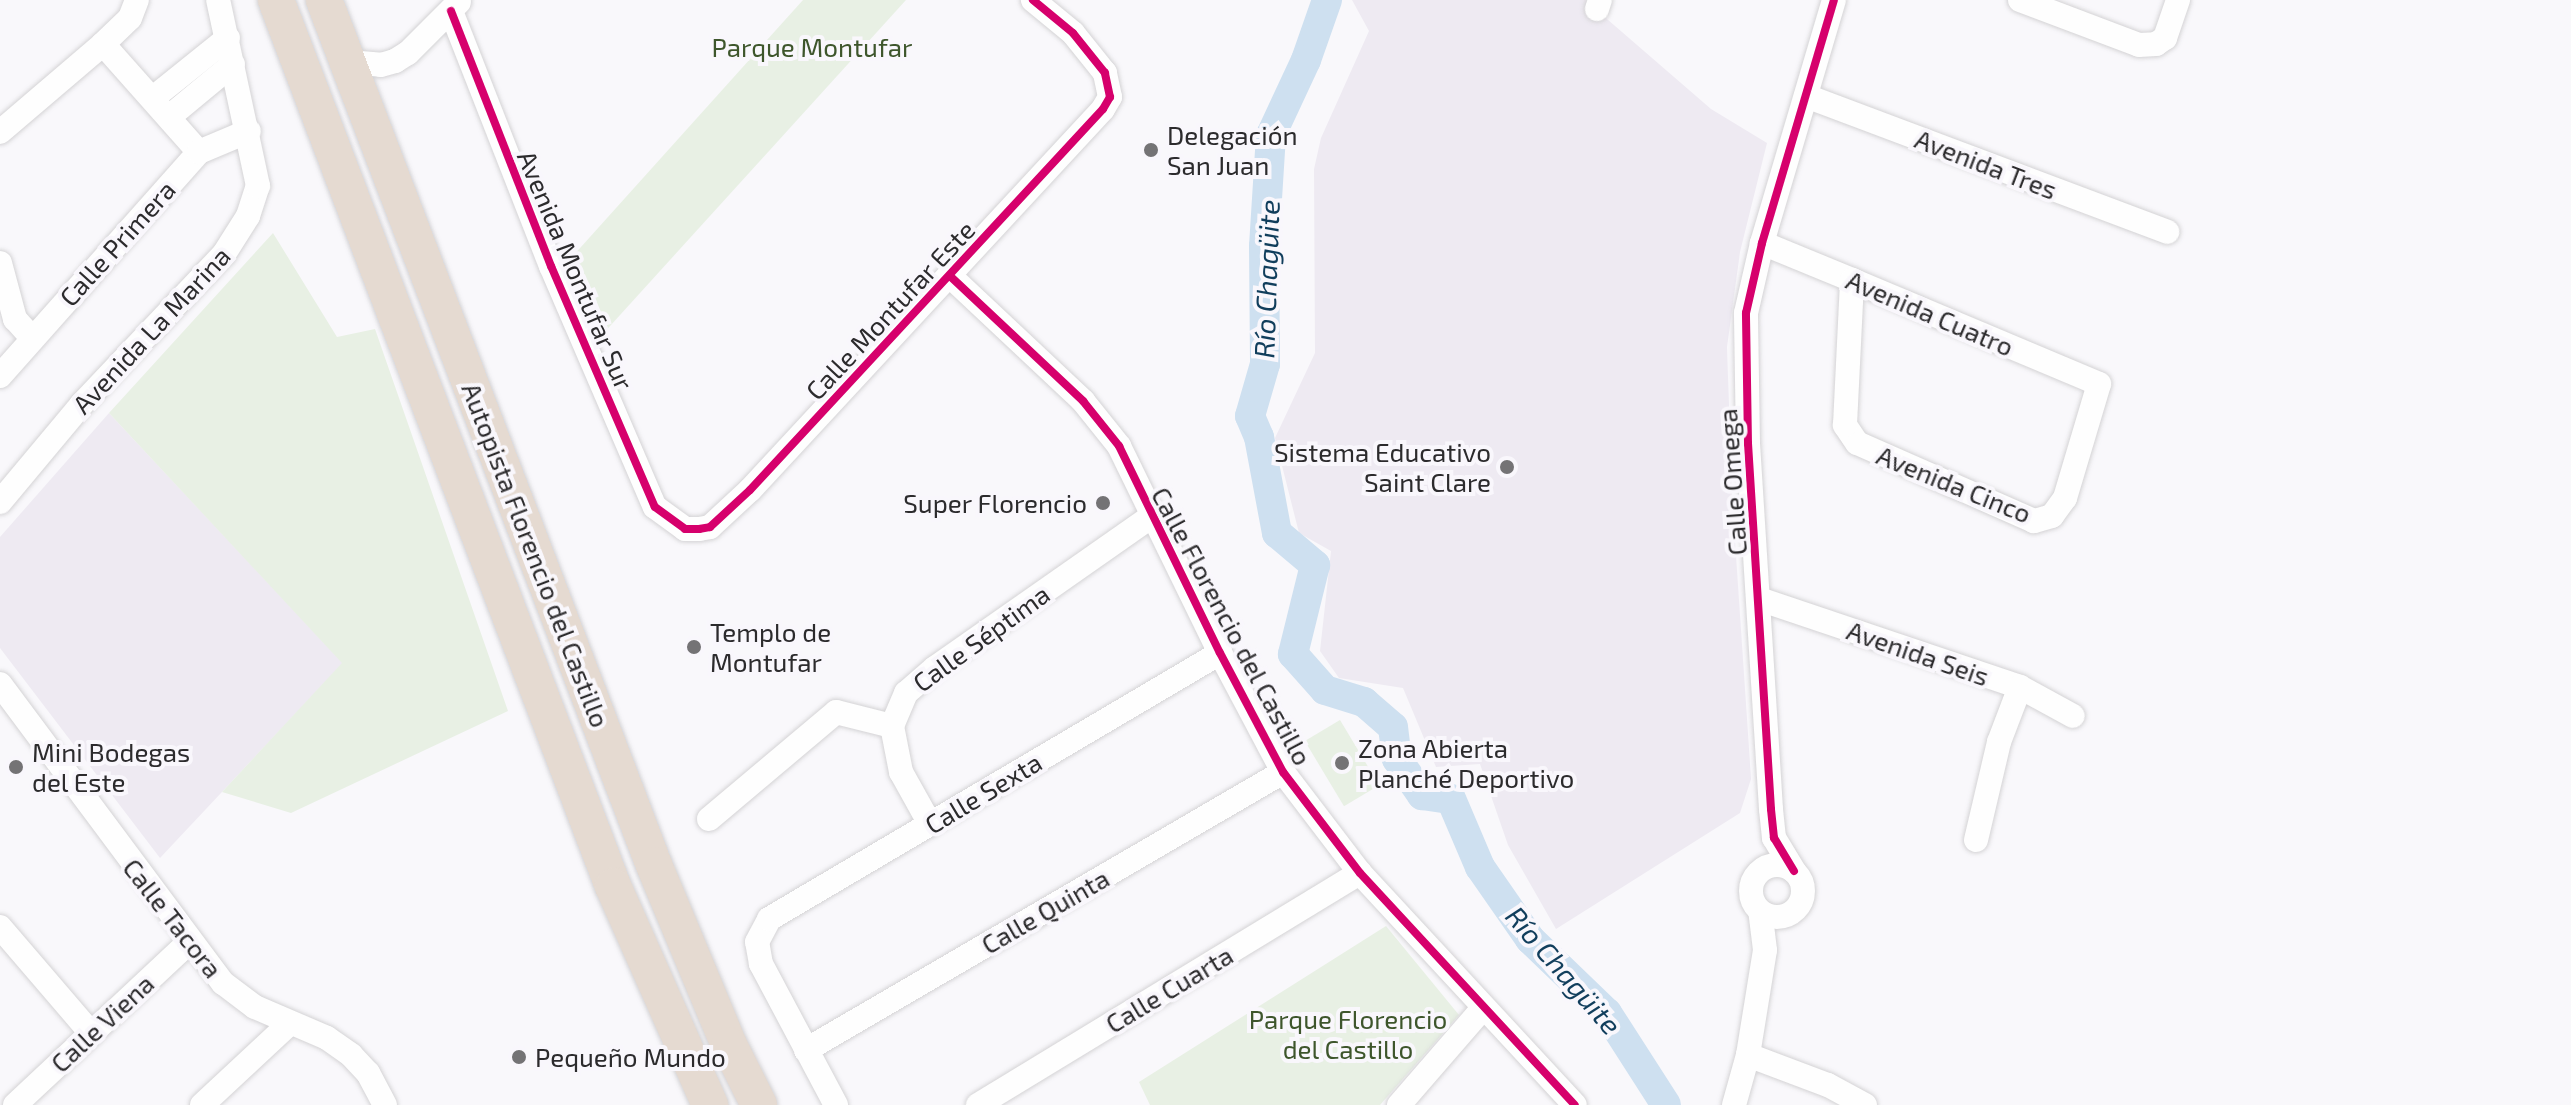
<!DOCTYPE html>
<meta charset="utf-8">
<style>
body{margin:0}
#map{position:relative;width:2571px;height:1105px;overflow:hidden;background:#f9f8fb;font-family:"Exo 2",sans-serif}
div>[style]{position:absolute}
.built>*{inset:0;background:#eeeaf2}
.green>*{inset:0;background:#e8f0e4;transform-origin:0 0}
.river>*{height:30px;margin:-15px;padding:0 15px;transform-origin:15px;border-radius:15px;background:#cee0f0}
.roads{filter:drop-shadow(0 0 2px #d4d3d5) drop-shadow(0 0 2px #d4d3d5)}
.minor>*{height:24px;margin:-12px;padding:0 12px;transform-origin:12px;border-radius:12px;background:#fefefe}
.minor>.ring{margin:-12px;padding:0;box-sizing:content-box;background:none;border:24px solid #fefefe;border-radius:50%}
.highway>*{height:36px;margin:-18px;padding:0 18px;transform-origin:18px;border-radius:18px;background:#e5dad1}
.cycleway>*{height:8px;margin:-4px;padding:0 4px;transform-origin:4px;border-radius:4px;background:#d6006c}
.dots>*{width:22px;height:22px;translate:-50% -50%;box-sizing:border-box;border:4px solid #f9f7fc;border-radius:50%}
span{translate:-50% -50%;white-space:nowrap;text-align:center;line-height:1.15;-webkit-text-stroke:8px #f9f7fc;paint-order:stroke}
.park-label{font-size:26px;color:#3e562c}
.poi-label{font-size:26px;color:#2c2b2d}
.left{translate:0 -50%;text-align:left}
.right{translate:-100% -50%;text-align:right}
.street-label{font-size:26px;color:#2c2b2d}
.water-label{font-size:28px;color:#113e5c;font-style:italic}
</style>
<div id="map">
<div class="built">
<i style="clip-path:polygon(1352px 0,1585px 0,1711px 109px,1767px 143px,1740px 252px,1727px 347px,1732px 496px,1751px 779px,1740px 813px,1556px 929px,1508px 845px,1480px 764px,1436px 767px,1403px 688px,1339px 678px,1320px 651px,1331px 551px,1299px 533px,1275px 438px,1315px 353px,1314px 169px,1321px 138px,1369px 31px)"></i>
<i style="clip-path:polygon(109px 413px,343px 663px,160px 858px,0 648px,0 537px)"></i>
</div>
<div class="green">
<i style="clip-path:polygon(803px 0,906px 0,591px 347px,563px 267px)"></i>
<i style="clip-path:polygon(273px 233px,337px 337px,375px 329px,508px 711px,291px 813px,222px 792px,342px 663px,109px 413px)"></i>
<i style="left:1340px;top:720px;width:76px;height:41px;rotate:59deg"></i>
<i style="clip-path:polygon(1386px 926px,1459px 1015px,1380px 1105px,1150px 1105px,1139px 1082px)"></i>
</div>
<div class="river">
<i style="left:1327px;top:0;width:64px;rotate:109.3deg"></i>
<i style="left:1306px;top:60px;width:83px;rotate:115deg"></i>
<i style="left:1271px;top:135px;width:111px;rotate:93.6deg"></i>
<i style="left:1264px;top:246px;width:118px;rotate:89.5deg"></i>
<i style="left:1265px;top:364px;width:54px;rotate:106.1deg"></i>
<i style="left:1250px;top:416px;width:23px;rotate:67deg"></i>
<i style="left:1259px;top:437px;width:98px;rotate:79.4deg"></i>
<i style="left:1277px;top:533px;width:50px;rotate:40.1deg"></i>
<i style="left:1315px;top:565px;width:92px;rotate:103.9deg"></i>
<i style="left:1293px;top:654px;width:48px;rotate:48.4deg"></i>
<i style="left:1325px;top:690px;width:41px;rotate:17.1deg"></i>
<i style="left:1364px;top:702px;width:38px;rotate:41deg"></i>
<i style="left:1393px;top:727px;width:32px;rotate:83deg"></i>
<i style="left:1397px;top:759px;width:44px;rotate:55.2deg"></i>
<i style="left:1422px;top:795px;width:29px;rotate:8deg"></i>
<i style="left:1451px;top:799px;width:74px;rotate:66.9deg"></i>
<i style="left:1480px;top:867px;width:88px;rotate:55.2deg"></i>
<i style="left:1530px;top:939px;width:107px;rotate:43.9deg"></i>
<i style="left:1607px;top:1013px;width:109px;rotate:57.3deg"></i>
</div>
<div class="roads">
<div class="minor">
<i style="left:2020px;top:0;width:127px;rotate:20.7deg"></i>
<i style="left:2139px;top:45px;width:17px;rotate:-3deg"></i>
<i style="left:2156px;top:44px;width:11px;rotate:-34deg"></i>
<i style="left:2165px;top:38px;width:40px;rotate:-71.1deg"></i>
<i style="left:1597px;top:9px;width:9px;rotate:-72deg"></i>
<i style="left:451px;top:11px;width:274px;rotate:68.6deg"></i>
<i style="left:551px;top:266px;width:262px;rotate:66.7deg"></i>
<i style="left:655px;top:507px;width:37px;rotate:36deg"></i>
<i style="left:685px;top:529px;width:14px"></i>
<i style="left:699px;top:529px;width:11px;rotate:-10deg"></i>
<i style="left:710px;top:527px;width:54px;rotate:-42.8deg"></i>
<i style="left:750px;top:490px;width:519px;rotate:-47.18deg"></i>
<i style="left:1103px;top:109px;width:14px;rotate:-60deg"></i>
<i style="left:1110px;top:97px;width:25px;rotate:-102deg"></i>
<i style="left:1105px;top:73px;width:51px;rotate:-128.7deg"></i>
<i style="left:1073px;top:33px;width:52px;rotate:-140.5deg"></i>
<i style="left:103px;top:44px;width:144px;rotate:48.4deg"></i>
<i style="left:349px;top:62px;width:32px;rotate:5deg"></i>
<i style="left:381px;top:65px;width:15px;rotate:-16deg"></i>
<i style="left:395px;top:61px;width:15px;rotate:-32deg"></i>
<i style="left:408px;top:53px;width:72px;rotate:-45deg"></i>
<i style="left:1806px;top:96px;width:386px;rotate:20.6deg"></i>
<i style="left:153px;top:98px;width:96px;rotate:-38.7deg"></i>
<i style="left:169px;top:117px;width:83px;rotate:-39.6deg"></i>
<i style="left:0;top:132px;width:135px;rotate:-40.5deg"></i>
<i style="left:103px;top:44px;width:37px;rotate:-44deg"></i>
<i style="left:130px;top:18px;width:19px;rotate:-69deg"></i>
<i style="left:1762px;top:243px;width:97px;rotate:22.3deg"></i>
<i style="left:1852px;top:280px;width:268px;rotate:22.8deg"></i>
<i style="left:2099px;top:384px;width:119px;rotate:106.6deg"></i>
<i style="left:2065px;top:498px;width:22px;rotate:126deg"></i>
<i style="left:2052px;top:516px;width:19px;rotate:164deg"></i>
<i style="left:2034px;top:521px;width:193px;rotate:-156.2deg"></i>
<i style="left:1857px;top:443px;width:22px;rotate:-124deg"></i>
<i style="left:1845px;top:425px;width:145px;rotate:-87.2deg"></i>
<i style="left:0;top:263px;width:58px;rotate:75deg"></i>
<i style="left:15px;top:319px;width:25px;rotate:48deg"></i>
<i style="left:950px;top:276px;width:183px;rotate:43.2deg"></i>
<i style="left:1083px;top:401px;width:58px;rotate:51.3deg"></i>
<i style="left:1119px;top:446px;width:230px;rotate:64deg"></i>
<i style="left:1220px;top:653px;width:135px;rotate:62.1deg"></i>
<i style="left:1283px;top:772px;width:127px;rotate:52.7deg"></i>
<i style="left:1360px;top:873px;width:316px;rotate:47.2deg"></i>
<i style="left:0;top:376px;width:300px;rotate:-48.4deg"></i>
<i style="left:199px;top:152px;width:54px;rotate:-22.8deg"></i>
<i style="left:0;top:502px;width:126px;rotate:-50.1deg"></i>
<i style="left:81px;top:405px;width:208px;rotate:-46.6deg"></i>
<i style="left:224px;top:254px;width:45px;rotate:-57.7deg"></i>
<i style="left:248px;top:216px;width:32px;rotate:-72deg"></i>
<i style="left:258px;top:186px;width:190px;rotate:-102.1deg"></i>
<i style="left:1759px;top:599px;width:275px;rotate:18.6deg"></i>
<i style="left:2020px;top:687px;width:60px;rotate:28.7deg"></i>
<i style="left:0;top:684px;width:373px;rotate:53.3deg"></i>
<i style="left:223px;top:983px;width:40px;rotate:37deg"></i>
<i style="left:255px;top:1007px;width:78px;rotate:23.3deg"></i>
<i style="left:327px;top:1038px;width:29px;rotate:35deg"></i>
<i style="left:351px;top:1055px;width:25px;rotate:47deg"></i>
<i style="left:368px;top:1073px;width:36px;rotate:62deg"></i>
<i style="left:892px;top:726px;width:47px;rotate:78.9deg"></i>
<i style="left:901px;top:772px;width:60px;rotate:60.9deg"></i>
<i style="left:709px;top:819px;width:166px;rotate:-40.1deg"></i>
<i style="left:836px;top:712px;width:58px;rotate:14deg"></i>
<i style="left:892px;top:726px;width:36px;rotate:-67deg"></i>
<i style="left:906px;top:693px;width:38px;rotate:-41deg"></i>
<i style="left:935px;top:668px;width:264px;rotate:-35deg"></i>
<i style="left:1976px;top:840px;width:101px;rotate:-76.8deg"></i>
<i style="left:1999px;top:742px;width:59px;rotate:-69.1deg"></i>
<i class="ring" style="left:1751px;top:865px;width:28px;height:28px"></i>
<i style="left:1794px;top:871px;width:39px;rotate:-121deg"></i>
<i style="left:1774px;top:838px;width:29px;rotate:-96deg"></i>
<i style="left:1771px;top:809px;width:366px;rotate:-93.6deg"></i>
<i style="left:1748px;top:444px;width:131px;rotate:-90.9deg"></i>
<i style="left:1746px;top:313px;width:72px;rotate:-77.1deg"></i>
<i style="left:1762px;top:243px;width:253px;rotate:-73.5deg"></i>
<i style="left:0;top:927px;width:140px;rotate:49.4deg"></i>
<i style="left:806px;top:1050px;width:552px;rotate:-30.23deg"></i>
<i style="left:1748px;top:1055px;width:85px;rotate:20.6deg"></i>
<i style="left:1828px;top:1085px;width:42px;rotate:28.4deg"></i>
<i style="left:15px;top:1105px;width:238px;rotate:-43.1deg"></i>
<i style="left:202px;top:1105px;width:120px;rotate:-43deg"></i>
<i style="left:836px;top:1105px;width:160px;rotate:-118deg"></i>
<i style="left:761px;top:964px;width:22px;rotate:-100deg"></i>
<i style="left:757px;top:942px;width:26px;rotate:-62deg"></i>
<i style="left:769px;top:919px;width:524px;rotate:-30.53deg"></i>
<i style="left:978px;top:1105px;width:447px;rotate:-31.3deg"></i>
<i style="left:1399px;top:1105px;width:128px;rotate:-49.1deg"></i>
<i style="left:1734px;top:1105px;width:52px;rotate:-74.4deg"></i>
<i style="left:1748px;top:1055px;width:106px;rotate:-80.8deg"></i>
<i style="left:1765px;top:950px;width:38px;rotate:-97deg"></i>
</div>
<div class="highway">
<i style="left:276px;top:0;width:948px;rotate:69.18deg"></i>
<i style="left:613px;top:886px;width:240px;rotate:66.1deg"></i>
<i style="left:324px;top:0;width:926px;rotate:69.12deg"></i>
<i style="left:654px;top:865px;width:195px;rotate:67.4deg"></i>
<i style="left:729px;top:1045px;width:67px;rotate:63.4deg"></i>
</div>
</div>
<div class="cycleway">
<i style="left:451px;top:11px;width:274px;rotate:68.6deg"></i>
<i style="left:551px;top:266px;width:262px;rotate:66.7deg"></i>
<i style="left:655px;top:507px;width:37px;rotate:36deg"></i>
<i style="left:685px;top:529px;width:14px"></i>
<i style="left:699px;top:529px;width:11px;rotate:-10deg"></i>
<i style="left:710px;top:527px;width:54px;rotate:-42.8deg"></i>
<i style="left:750px;top:490px;width:519px;rotate:-47.18deg"></i>
<i style="left:1103px;top:109px;width:14px;rotate:-60deg"></i>
<i style="left:1110px;top:97px;width:25px;rotate:-102deg"></i>
<i style="left:1105px;top:73px;width:51px;rotate:-128.7deg"></i>
<i style="left:1073px;top:33px;width:52px;rotate:-140.5deg"></i>
<i style="left:950px;top:276px;width:183px;rotate:43.2deg"></i>
<i style="left:1083px;top:401px;width:58px;rotate:51.3deg"></i>
<i style="left:1119px;top:446px;width:230px;rotate:64deg"></i>
<i style="left:1220px;top:653px;width:135px;rotate:62.1deg"></i>
<i style="left:1283px;top:772px;width:127px;rotate:52.7deg"></i>
<i style="left:1360px;top:873px;width:316px;rotate:47.2deg"></i>
<i style="left:1794px;top:871px;width:39px;rotate:-121deg"></i>
<i style="left:1774px;top:838px;width:29px;rotate:-96deg"></i>
<i style="left:1771px;top:809px;width:366px;rotate:-93.6deg"></i>
<i style="left:1748px;top:444px;width:131px;rotate:-90.9deg"></i>
<i style="left:1746px;top:313px;width:72px;rotate:-77.1deg"></i>
<i style="left:1762px;top:243px;width:253px;rotate:-73.5deg"></i>
</div>
<div class="dots">
<i style="left:1151px;top:150px;background:#747375"></i>
<i style="left:1507px;top:467px;background:#747375"></i>
<i style="left:1103px;top:503px;background:#747375"></i>
<i style="left:694px;top:647px;background:#747375"></i>
<i style="left:1342px;top:763px;background:#747375"></i>
<i style="left:16px;top:767px;background:#747375"></i>
<i style="left:519px;top:1057px;background:#747375"></i>
</div>
<div class="park-label">
<span style="left:812px;top:47px">Parque Montufar</span>
<span style="left:1348px;top:1034px">Parque Florencio<br>del Castillo</span>
</div>
<div class="poi-label">
<span class="left" style="left:1167px;top:150px">Delegación<br>San Juan</span>
<span class="right" style="left:1491px;top:467px">Sistema Educativo<br>Saint Clare</span>
<span class="right" style="left:1087px;top:503px">Super Florencio</span>
<span class="left" style="left:710px;top:647px">Templo de<br>Montufar</span>
<span class="left" style="left:1358px;top:763px">Zona Abierta<br>Planché Deportivo</span>
<span class="left" style="left:32px;top:767px">Mini Bodegas<br>del Este</span>
<span class="left" style="left:535px;top:1057px">Pequeño Mundo</span>
</div>
<div class="street-label">
<span style="left:1986px;top:164px;rotate:21deg">Avenida Tres</span>
<span style="left:117px;top:243px;rotate:-48deg">Calle Primera</span>
<span style="left:576px;top:270px;rotate:67deg">Avenida Montufar Sur</span>
<span style="left:890px;top:310px;rotate:-47deg">Calle Montufar Este</span>
<span style="left:1930px;top:313px;rotate:23deg">Avenida Cuatro</span>
<span style="left:151px;top:330px;rotate:-47deg">Avenida La Marina</span>
<span style="left:1732px;top:482px;rotate:-94deg">Calle Omega</span>
<span style="left:1954px;top:484px;rotate:22deg">Avenida Cinco</span>
<span style="left:536px;top:555px;rotate:69deg">Autopista Florencio del Castillo</span>
<span style="left:1232px;top:626px;rotate:62deg">Calle Florencio del Castillo</span>
<span style="left:981px;top:638px;rotate:-36deg">Calle Séptima</span>
<span style="left:1918px;top:653px;rotate:19deg">Avenida Seis</span>
<span style="left:983px;top:793px;rotate:-31deg">Calle Sexta</span>
<span style="left:1045px;top:911px;rotate:-30deg">Calle Quinta</span>
<span style="left:173px;top:918px;rotate:52deg">Calle Tacora</span>
<span style="left:1169px;top:989px;rotate:-31deg">Calle Cuarta</span>
<span style="left:102px;top:1023px;rotate:-43deg">Calle Viena</span>
</div>
<div class="water-label">
<span style="left:1266px;top:279px;rotate:-88deg">Río Chagüite</span>
<span style="left:1564px;top:970px;rotate:49deg">Río Chagüite</span>
</div>
</div>
